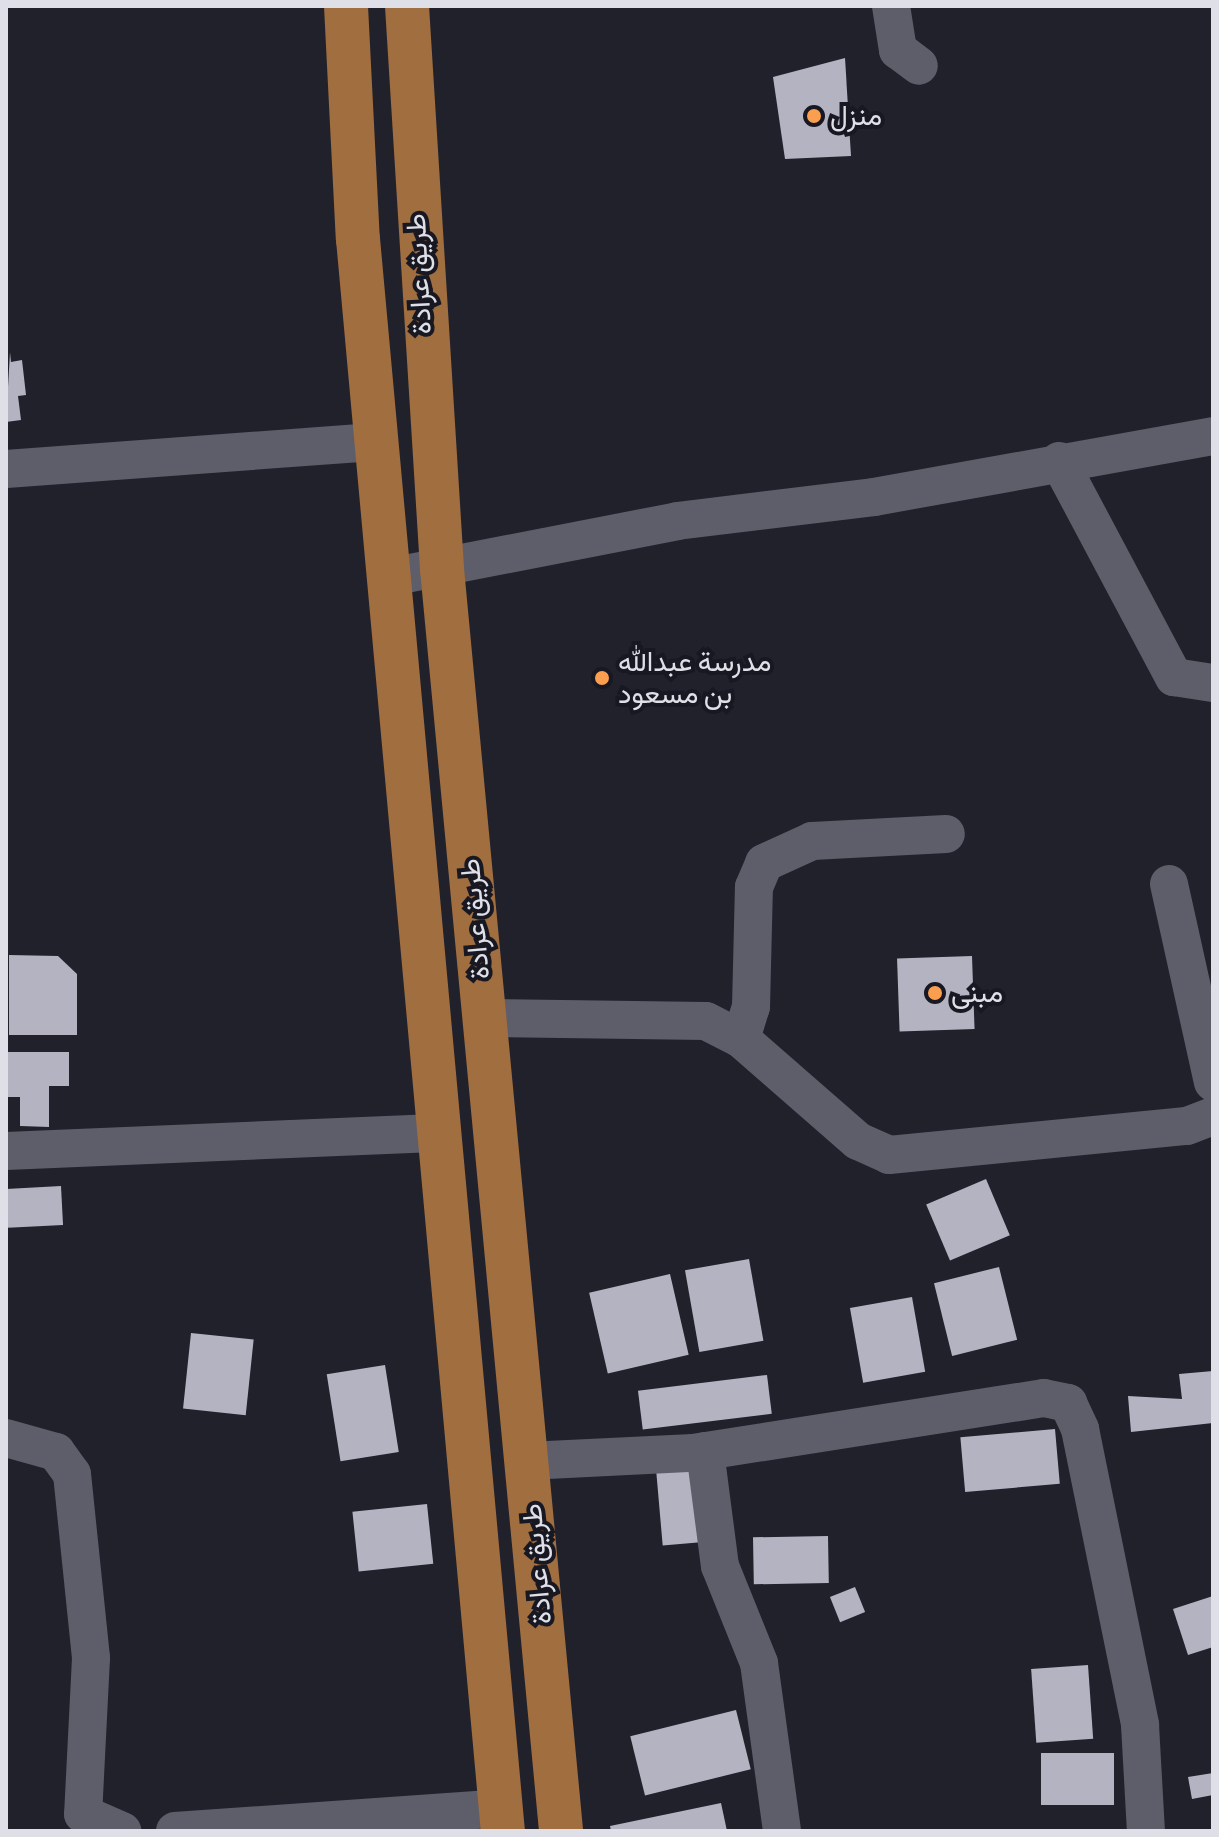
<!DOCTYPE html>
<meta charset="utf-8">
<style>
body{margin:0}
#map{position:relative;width:1219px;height:1837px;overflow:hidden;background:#21212c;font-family:"Crimson Pro",Vazirmatn,serif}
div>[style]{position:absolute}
.building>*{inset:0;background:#b3b3c2;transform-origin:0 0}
.street>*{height:38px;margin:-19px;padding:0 19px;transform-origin:19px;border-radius:19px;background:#5e5e6b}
.primary>*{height:44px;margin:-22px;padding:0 22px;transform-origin:22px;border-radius:22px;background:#a16e40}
.dots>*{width:22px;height:22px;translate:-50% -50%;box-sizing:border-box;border:4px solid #171822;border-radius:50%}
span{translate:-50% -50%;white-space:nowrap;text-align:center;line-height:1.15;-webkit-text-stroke:8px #171822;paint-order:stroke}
.poi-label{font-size:28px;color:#dfdfe7}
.left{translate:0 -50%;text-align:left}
.street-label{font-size:28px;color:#dfdfe7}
.frame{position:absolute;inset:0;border:8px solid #dfdfe7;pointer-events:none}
</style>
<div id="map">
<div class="building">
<i style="clip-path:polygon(845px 58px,851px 156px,785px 159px,773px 77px)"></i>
<i style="clip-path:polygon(10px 352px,11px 362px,22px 360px,26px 395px,18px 396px,21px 420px,6px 422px)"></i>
<i style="clip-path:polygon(9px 955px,58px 956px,77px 974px,77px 1035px,9px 1035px)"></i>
<i style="left:972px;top:956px;width:73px;height:75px;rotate:88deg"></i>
<i style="clip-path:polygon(6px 1052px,69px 1052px,69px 1086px,49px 1086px,49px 1127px,20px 1126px,20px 1097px,6px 1097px)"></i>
<i style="left:986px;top:1179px;width:61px;height:65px;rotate:67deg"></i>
<i style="left:61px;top:1186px;width:39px;height:55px;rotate:87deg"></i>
<i style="left:749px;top:1259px;width:83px;height:65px;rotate:80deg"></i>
<i style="left:999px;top:1267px;width:75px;height:67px;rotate:76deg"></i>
<i style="left:670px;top:1274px;width:83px;height:83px;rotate:77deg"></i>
<i style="left:912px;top:1297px;width:76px;height:63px;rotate:80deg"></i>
<i style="left:191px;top:1333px;width:63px;height:76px;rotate:6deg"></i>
<i style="left:385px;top:1365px;width:88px;height:59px;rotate:81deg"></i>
<i style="clip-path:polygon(1213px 1371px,1213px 1423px,1131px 1432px,1128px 1396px,1182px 1399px,1179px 1374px)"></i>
<i style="left:767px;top:1375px;width:39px;height:130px;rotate:83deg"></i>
<i style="left:1055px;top:1429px;width:55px;height:95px;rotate:85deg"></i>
<i style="left:723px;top:1466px;width:74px;height:67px;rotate:85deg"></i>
<i style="left:427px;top:1504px;width:60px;height:75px;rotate:84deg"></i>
<i style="left:828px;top:1536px;width:47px;height:75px;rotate:89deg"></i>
<i style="left:855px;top:1587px;width:27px;height:27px;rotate:68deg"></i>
<i style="clip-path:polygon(1213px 1596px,1213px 1647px,1188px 1655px,1173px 1609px)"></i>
<i style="left:1088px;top:1665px;width:74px;height:57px;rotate:86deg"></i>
<i style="left:736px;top:1710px;width:61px;height:109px;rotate:76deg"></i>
<i style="left:1041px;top:1753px;width:73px;height:52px"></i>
<i style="clip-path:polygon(1213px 1773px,1213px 1795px,1192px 1799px,1188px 1777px)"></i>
<i style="clip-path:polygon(721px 1803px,727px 1831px,611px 1831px,610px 1826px)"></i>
</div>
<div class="street">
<i style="left:891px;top:6px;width:45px;rotate:81deg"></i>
<i style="left:898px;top:50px;width:26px;rotate:37deg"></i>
<i style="left:1059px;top:461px;width:245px;rotate:62deg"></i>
<i style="left:1174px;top:677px;width:39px;rotate:9deg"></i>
<i style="left:6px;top:469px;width:372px;rotate:-4.2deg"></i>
<i style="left:390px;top:577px;width:292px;rotate:-11deg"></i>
<i style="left:677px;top:521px;width:198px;rotate:-6.9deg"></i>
<i style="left:874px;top:497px;width:344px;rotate:-10.2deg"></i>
<i style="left:1169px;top:884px;width:203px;rotate:77.5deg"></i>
<i style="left:485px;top:1018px;width:221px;rotate:0.8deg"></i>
<i style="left:706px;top:1021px;width:39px;rotate:27deg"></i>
<i style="left:741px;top:1039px;width:155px;rotate:41.1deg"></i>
<i style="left:858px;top:1141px;width:34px;rotate:24deg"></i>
<i style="left:889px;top:1155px;width:299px;rotate:-5.6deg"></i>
<i style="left:1187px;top:1126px;width:28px;rotate:-21deg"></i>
<i style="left:741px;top:1039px;width:34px;rotate:-73deg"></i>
<i style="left:751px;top:1007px;width:120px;rotate:-88.6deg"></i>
<i style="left:754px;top:887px;width:26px;rotate:-67deg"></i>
<i style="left:764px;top:863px;width:53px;rotate:-24.6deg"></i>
<i style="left:812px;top:841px;width:134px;rotate:-3deg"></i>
<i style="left:6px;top:1151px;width:435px;rotate:-2.4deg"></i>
<i style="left:6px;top:1438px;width:52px;rotate:15.6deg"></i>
<i style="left:56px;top:1452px;width:27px;rotate:54deg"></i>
<i style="left:72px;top:1474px;width:185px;rotate:84.1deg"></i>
<i style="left:91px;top:1658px;width:156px;rotate:92.9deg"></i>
<i style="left:83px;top:1814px;width:43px;rotate:23.6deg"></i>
<i style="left:705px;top:1451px;width:116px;rotate:82.6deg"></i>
<i style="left:720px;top:1566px;width:105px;rotate:68.1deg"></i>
<i style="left:759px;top:1663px;width:170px;rotate:82.2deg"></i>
<i style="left:527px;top:1461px;width:166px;rotate:-2.8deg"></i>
<i style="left:693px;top:1453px;width:355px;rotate:-8.9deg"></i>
<i style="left:1044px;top:1398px;width:25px;rotate:12deg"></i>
<i style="left:1068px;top:1403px;width:29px;rotate:65deg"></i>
<i style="left:1080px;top:1429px;width:302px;rotate:78.5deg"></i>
<i style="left:1140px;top:1725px;width:106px;rotate:86.8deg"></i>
<i style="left:175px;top:1831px;width:327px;rotate:-4deg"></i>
</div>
<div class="primary">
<i style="left:346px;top:6px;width:233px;rotate:87.1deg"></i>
<i style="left:358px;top:239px;width:1599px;rotate:84.8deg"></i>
<i style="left:407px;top:6px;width:564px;rotate:86.44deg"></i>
<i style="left:442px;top:569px;width:1268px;rotate:84.61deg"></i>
</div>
<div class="dots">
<i style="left:814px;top:116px;background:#fa9f4f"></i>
<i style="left:602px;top:678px;background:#fa9f4f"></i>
<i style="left:935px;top:993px;background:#fa9f4f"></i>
</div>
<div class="poi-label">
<span class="left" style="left:830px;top:116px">منزل</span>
<span class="left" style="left:618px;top:678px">مدرسة عبدالله<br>بن مسعود</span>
<span class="left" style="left:951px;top:993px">مبنى</span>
</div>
<div class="street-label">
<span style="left:419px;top:274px;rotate:-93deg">طريق عرادة</span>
<span style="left:475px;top:919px;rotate:-95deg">طريق عرادة</span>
<span style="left:537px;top:1564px;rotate:-95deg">طريق عرادة</span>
</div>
<div class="frame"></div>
</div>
